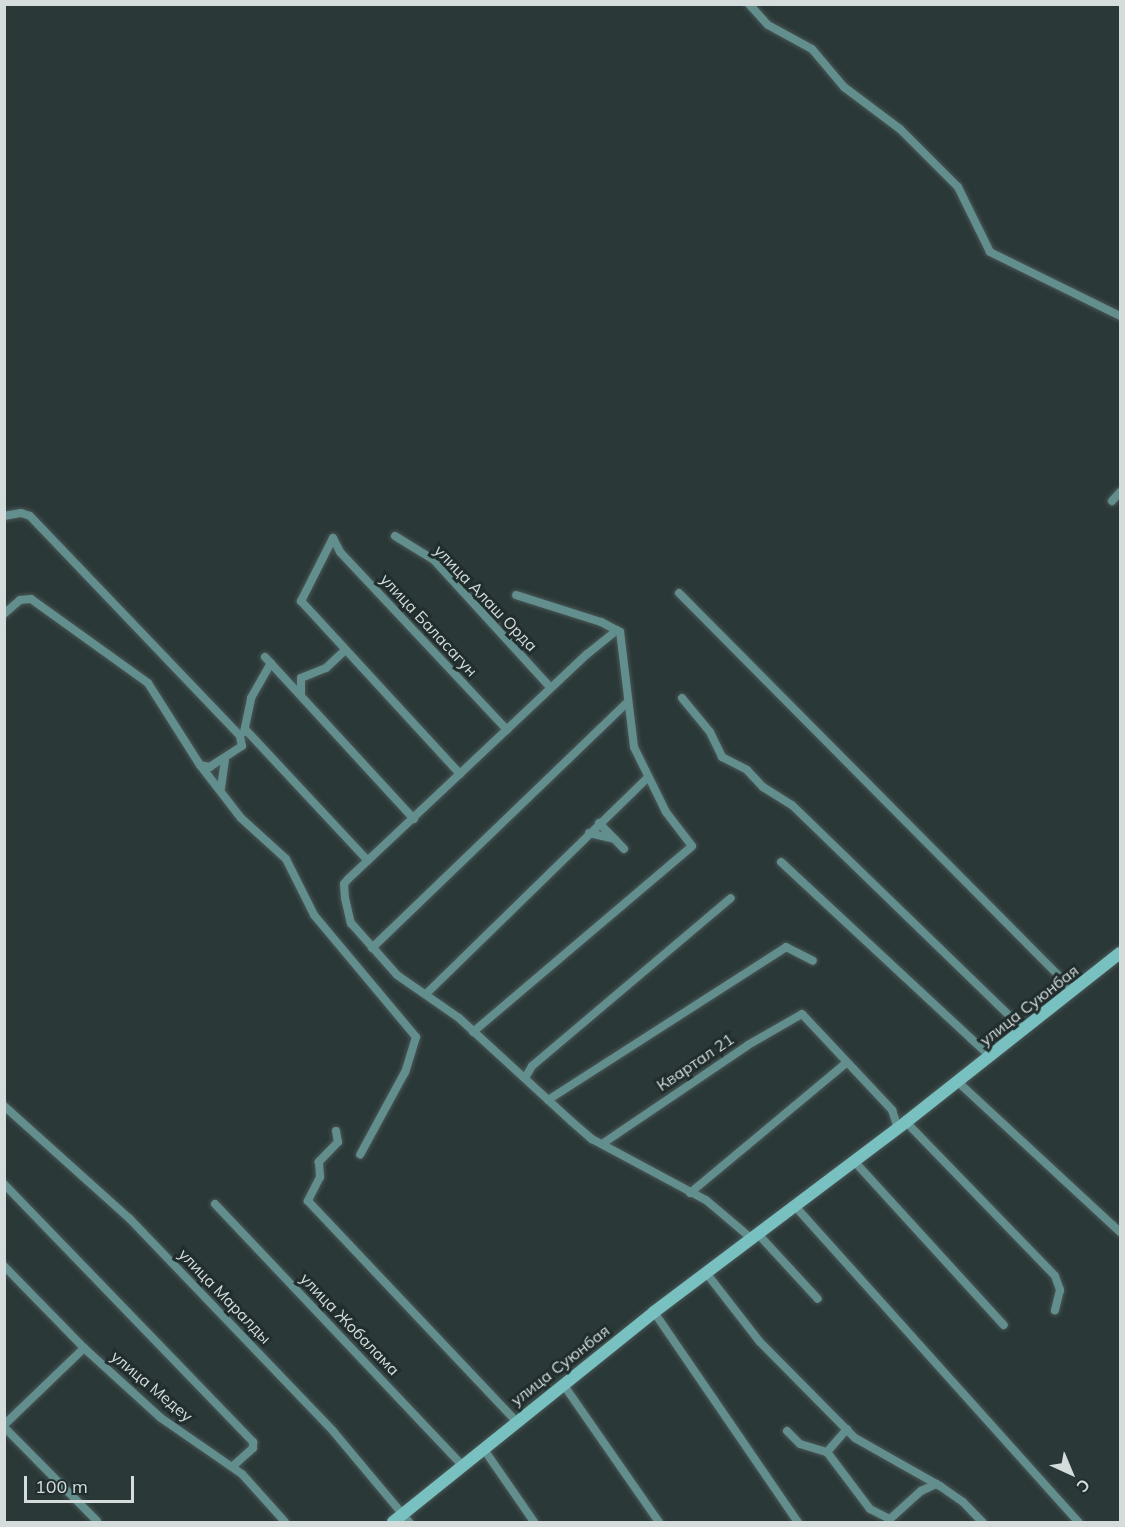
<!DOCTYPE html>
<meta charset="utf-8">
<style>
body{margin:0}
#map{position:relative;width:1125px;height:1527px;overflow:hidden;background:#2b3838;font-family:Mulish,sans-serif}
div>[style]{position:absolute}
.roads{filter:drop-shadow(0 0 2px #495656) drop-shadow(0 0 2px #495656)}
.street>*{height:8px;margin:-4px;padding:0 4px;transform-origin:4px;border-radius:4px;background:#638e8e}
.secondary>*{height:12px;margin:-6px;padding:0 6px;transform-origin:6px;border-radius:6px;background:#79c0c0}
span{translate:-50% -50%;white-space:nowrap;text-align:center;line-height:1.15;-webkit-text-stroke:6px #222e2e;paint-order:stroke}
.street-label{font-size:16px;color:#d4dcdc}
.frame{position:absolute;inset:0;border:6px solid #d4dcdc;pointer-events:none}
.north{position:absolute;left:1041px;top:1443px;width:60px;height:60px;-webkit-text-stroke:4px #222e2e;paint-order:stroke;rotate:136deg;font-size:16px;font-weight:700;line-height:24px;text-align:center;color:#d4dcdc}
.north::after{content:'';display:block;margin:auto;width:21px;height:27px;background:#d4dcdc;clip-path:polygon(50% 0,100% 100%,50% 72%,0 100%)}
.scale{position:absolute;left:24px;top:1476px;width:110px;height:27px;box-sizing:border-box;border:3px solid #d4dcdc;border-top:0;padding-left:8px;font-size:18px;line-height:21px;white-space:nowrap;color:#d4dcdc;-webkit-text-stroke:4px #222e2e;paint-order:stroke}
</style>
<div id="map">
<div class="roads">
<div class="street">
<i style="left:749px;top:4px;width:28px;rotate:48deg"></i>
<i style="left:768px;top:25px;width:50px;rotate:28.6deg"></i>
<i style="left:812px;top:49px;width:50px;rotate:49.9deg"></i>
<i style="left:844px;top:87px;width:70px;rotate:36.9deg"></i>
<i style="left:900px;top:129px;width:82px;rotate:45deg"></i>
<i style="left:958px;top:187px;width:72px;rotate:63.8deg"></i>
<i style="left:990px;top:252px;width:145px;rotate:26.2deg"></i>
<i style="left:1112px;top:501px;width:12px;rotate:-48deg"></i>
<i style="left:4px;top:516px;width:17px;rotate:-10deg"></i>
<i style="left:21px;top:513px;width:9px;rotate:18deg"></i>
<i style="left:30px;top:516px;width:304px;rotate:46.3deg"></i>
<i style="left:240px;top:736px;width:10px;rotate:79deg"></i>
<i style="left:242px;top:746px;width:38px;rotate:147deg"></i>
<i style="left:210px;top:767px;width:10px;rotate:-169deg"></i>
<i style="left:200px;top:765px;width:97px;rotate:-122.4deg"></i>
<i style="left:148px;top:683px;width:144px;rotate:-144.3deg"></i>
<i style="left:31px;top:599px;width:11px;rotate:175deg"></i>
<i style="left:20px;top:600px;width:21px;rotate:139deg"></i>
<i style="left:395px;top:536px;width:46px;rotate:31.6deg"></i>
<i style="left:434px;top:560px;width:173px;rotate:47.6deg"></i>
<i style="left:333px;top:538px;width:71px;rotate:116.9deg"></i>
<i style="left:301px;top:601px;width:235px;rotate:47.4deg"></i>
<i style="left:333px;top:538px;width:16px;rotate:63deg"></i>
<i style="left:340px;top:552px;width:244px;rotate:46.8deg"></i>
<i style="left:679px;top:593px;width:561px;rotate:45.22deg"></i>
<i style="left:617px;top:630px;width:38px;rotate:141deg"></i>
<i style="left:587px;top:654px;width:328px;rotate:136.7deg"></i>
<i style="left:348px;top:879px;width:6px;rotate:129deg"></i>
<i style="left:344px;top:884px;width:14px;rotate:86deg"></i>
<i style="left:345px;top:898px;width:26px;rotate:77deg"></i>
<i style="left:351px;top:923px;width:69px;rotate:48.5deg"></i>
<i style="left:397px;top:975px;width:75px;rotate:34.7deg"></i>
<i style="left:459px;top:1018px;width:152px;rotate:42.6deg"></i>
<i style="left:571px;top:1121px;width:28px;rotate:41deg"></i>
<i style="left:592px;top:1139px;width:129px;rotate:28.2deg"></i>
<i style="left:706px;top:1200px;width:60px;rotate:40.3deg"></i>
<i style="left:265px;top:657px;width:220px;rotate:47.4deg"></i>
<i style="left:301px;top:695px;width:17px;rotate:-90deg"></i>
<i style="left:301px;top:678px;width:27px;rotate:-22deg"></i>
<i style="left:326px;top:668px;width:26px;rotate:-43deg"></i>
<i style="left:682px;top:698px;width:44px;rotate:50.5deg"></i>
<i style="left:710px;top:732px;width:28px;rotate:64deg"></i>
<i style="left:722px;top:757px;width:28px;rotate:27deg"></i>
<i style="left:747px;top:770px;width:23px;rotate:47deg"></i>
<i style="left:763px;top:787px;width:34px;rotate:32deg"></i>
<i style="left:792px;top:805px;width:323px;rotate:44.1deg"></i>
<i style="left:245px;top:729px;width:180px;rotate:47deg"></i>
<i style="left:244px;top:732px;width:35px;rotate:-78deg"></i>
<i style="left:251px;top:698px;width:40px;rotate:-60.3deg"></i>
<i style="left:200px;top:765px;width:67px;rotate:52.3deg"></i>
<i style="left:241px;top:818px;width:61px;rotate:42.3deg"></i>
<i style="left:286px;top:859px;width:63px;rotate:63.4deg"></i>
<i style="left:314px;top:915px;width:159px;rotate:50.1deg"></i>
<i style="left:416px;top:1037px;width:37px;rotate:107deg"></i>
<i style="left:405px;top:1072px;width:94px;rotate:118.5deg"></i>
<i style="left:221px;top:788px;width:28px;rotate:-82deg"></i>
<i style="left:599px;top:823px;width:36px;rotate:46deg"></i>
<i style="left:589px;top:833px;width:26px;rotate:13deg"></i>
<i style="left:781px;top:862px;width:285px;rotate:42.9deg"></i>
<i style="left:372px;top:948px;width:355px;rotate:-43.9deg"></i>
<i style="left:426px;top:994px;width:309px;rotate:-44.3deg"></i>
<i style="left:473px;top:1032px;width:287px;rotate:-40.3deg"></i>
<i style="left:692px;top:846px;width:43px;rotate:-127.4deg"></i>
<i style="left:666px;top:812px;width:72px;rotate:-116.2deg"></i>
<i style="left:634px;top:747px;width:116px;rotate:-96.9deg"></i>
<i style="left:620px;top:632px;width:21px;rotate:-152deg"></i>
<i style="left:601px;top:622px;width:89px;rotate:-162.4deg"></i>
<i style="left:525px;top:1078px;width:14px;rotate:-60deg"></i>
<i style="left:532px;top:1066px;width:260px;rotate:-40.2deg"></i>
<i style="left:958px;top:1082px;width:221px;rotate:42.8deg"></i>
<i style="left:548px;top:1100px;width:283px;rotate:-32.7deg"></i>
<i style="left:786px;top:947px;width:30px;rotate:27deg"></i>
<i style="left:4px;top:1106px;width:168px;rotate:41.9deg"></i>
<i style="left:129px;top:1218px;width:295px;rotate:46.2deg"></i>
<i style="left:333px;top:1431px;width:119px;rotate:50.1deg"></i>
<i style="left:906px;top:1122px;width:214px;rotate:45.9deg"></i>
<i style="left:1055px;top:1276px;width:15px;rotate:70deg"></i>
<i style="left:1060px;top:1290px;width:21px;rotate:104deg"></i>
<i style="left:336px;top:1131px;width:11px;rotate:80deg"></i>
<i style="left:338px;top:1142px;width:28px;rotate:134deg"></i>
<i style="left:319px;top:1162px;width:15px;rotate:86deg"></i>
<i style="left:320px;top:1177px;width:27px;rotate:117deg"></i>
<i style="left:308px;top:1201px;width:303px;rotate:46.6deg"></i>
<i style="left:602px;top:1144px;width:176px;rotate:-34.1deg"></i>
<i style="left:748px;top:1045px;width:62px;rotate:-29.9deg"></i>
<i style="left:802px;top:1014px;width:132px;rotate:46.8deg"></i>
<i style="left:892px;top:1110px;width:19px;rotate:72deg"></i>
<i style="left:854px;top:1161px;width:222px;rotate:47.6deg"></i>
<i style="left:4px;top:1184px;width:359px;rotate:46deg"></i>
<i style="left:253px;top:1442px;width:6px;rotate:90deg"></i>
<i style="left:253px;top:1448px;width:28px;rotate:138deg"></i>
<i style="left:690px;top:1193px;width:203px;rotate:-39.8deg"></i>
<i style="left:215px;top:1204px;width:359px;rotate:46.6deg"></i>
<i style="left:794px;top:1205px;width:426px;rotate:48.1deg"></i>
<i style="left:758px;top:1234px;width:88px;rotate:47.3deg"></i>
<i style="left:4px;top:1266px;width:115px;rotate:45.7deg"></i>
<i style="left:84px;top:1348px;width:104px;rotate:42.3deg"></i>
<i style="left:161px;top:1418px;width:98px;rotate:34.7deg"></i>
<i style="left:242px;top:1474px;width:64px;rotate:48.1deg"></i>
<i style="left:707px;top:1274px;width:86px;rotate:52.1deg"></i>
<i style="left:760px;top:1342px;width:135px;rotate:45.3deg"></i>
<i style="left:855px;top:1438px;width:98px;rotate:29.5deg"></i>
<i style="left:940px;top:1486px;width:28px;rotate:35deg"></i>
<i style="left:963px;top:1502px;width:28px;rotate:46deg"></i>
<i style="left:654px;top:1312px;width:255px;rotate:55.6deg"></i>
<i style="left:563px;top:1384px;width:168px;rotate:55.2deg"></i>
<i style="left:4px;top:1425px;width:111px;rotate:-43.9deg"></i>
<i style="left:4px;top:1427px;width:132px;rotate:45.3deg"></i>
<i style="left:847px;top:1429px;width:30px;rotate:131deg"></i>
<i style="left:827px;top:1452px;width:71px;rotate:53deg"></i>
<i style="left:870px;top:1509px;width:22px;rotate:27deg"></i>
<i style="left:890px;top:1519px;width:42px;rotate:-42.1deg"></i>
<i style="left:921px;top:1491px;width:17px;rotate:-25deg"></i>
<i style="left:787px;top:1431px;width:18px;rotate:45deg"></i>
<i style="left:800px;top:1444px;width:28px;rotate:17deg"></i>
<i style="left:483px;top:1448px;width:90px;rotate:55.4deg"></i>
</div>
<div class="secondary">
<i style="left:393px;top:1522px;width:335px;rotate:-38.8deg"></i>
<i style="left:654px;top:1312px;width:316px;rotate:-37deg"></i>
<i style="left:906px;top:1122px;width:273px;rotate:-38.3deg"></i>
</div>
</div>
<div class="street-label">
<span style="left:486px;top:598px;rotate:46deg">улица Алаш Орда</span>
<span style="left:429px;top:625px;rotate:47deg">улица Баласагун</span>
<span style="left:1029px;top:1005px;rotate:-38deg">улица Суюнбая</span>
<span style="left:695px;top:1062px;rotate:-34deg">Квартал 21</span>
<span style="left:225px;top:1296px;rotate:46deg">улица Маралды</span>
<span style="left:350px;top:1324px;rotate:46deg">улица Жобалама</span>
<span style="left:560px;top:1365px;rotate:-38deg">улица Суюнбая</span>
<span style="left:152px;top:1386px;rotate:40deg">улица Медеу</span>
</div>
<div class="frame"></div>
<div class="north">С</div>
<div class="scale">100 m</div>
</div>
